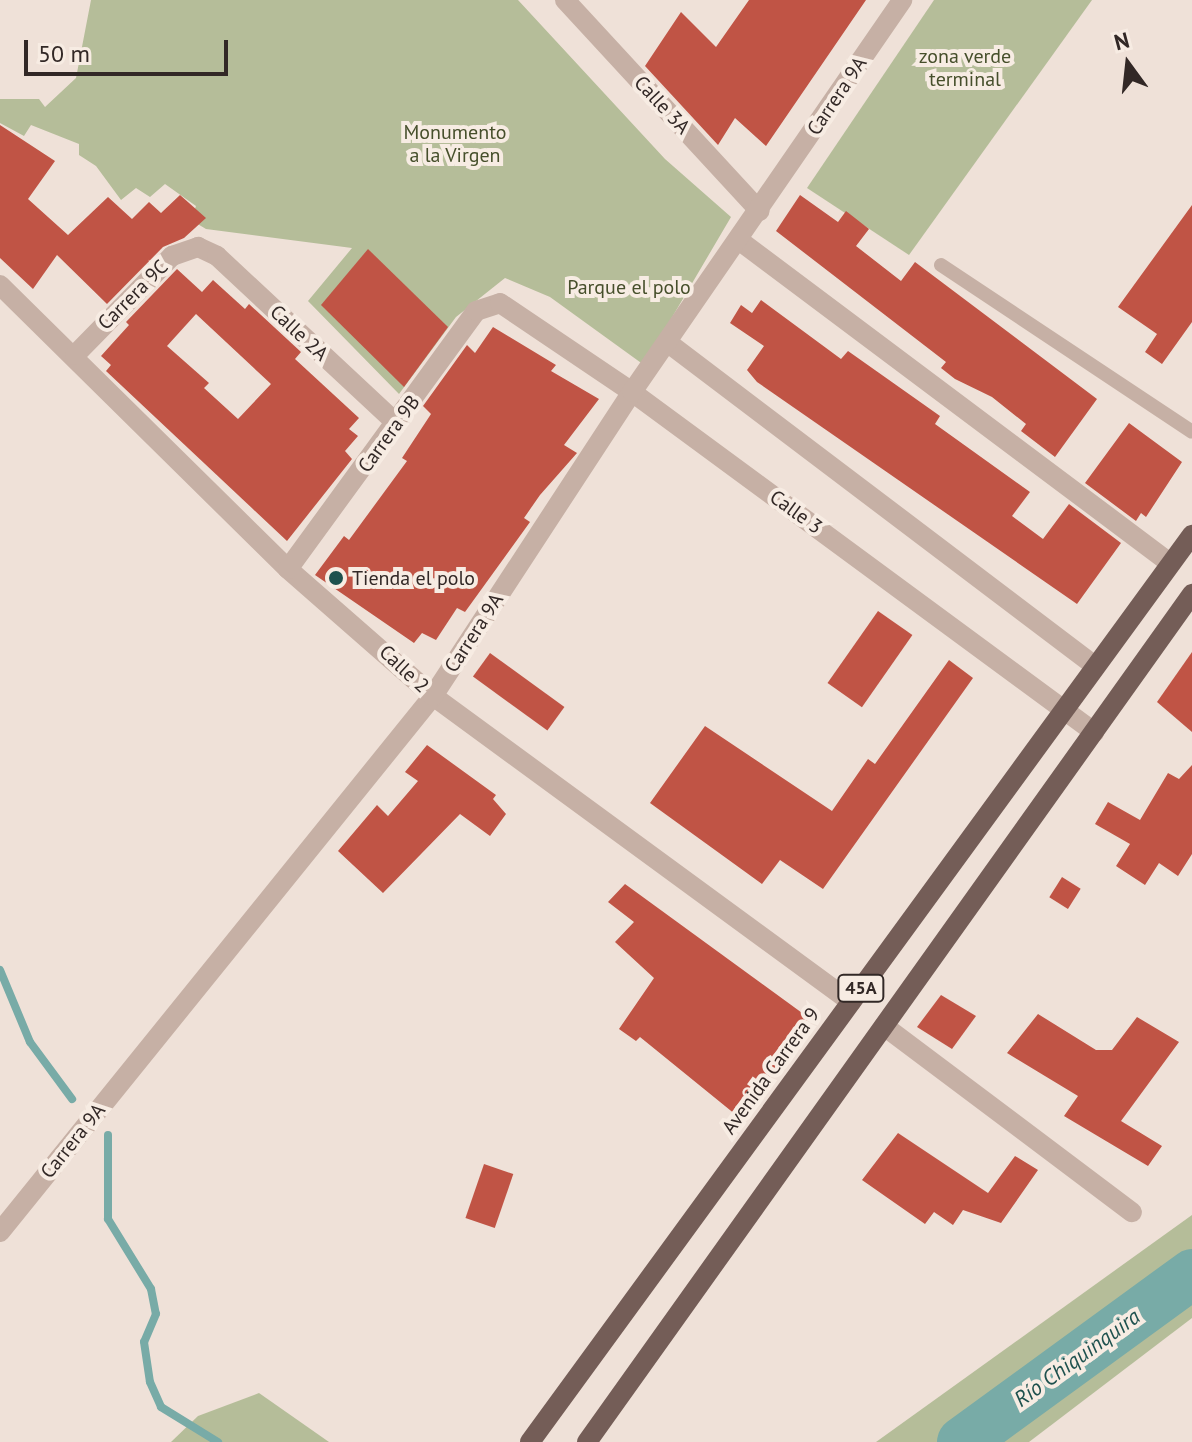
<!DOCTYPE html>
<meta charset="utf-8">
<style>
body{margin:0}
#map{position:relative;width:1192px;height:1442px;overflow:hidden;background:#efe1d8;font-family:"PT Sans",sans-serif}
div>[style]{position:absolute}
.green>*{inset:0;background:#b5bd99}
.stream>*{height:8px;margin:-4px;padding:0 4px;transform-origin:4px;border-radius:4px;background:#78aba7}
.river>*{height:50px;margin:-25px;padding:0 25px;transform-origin:25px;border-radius:25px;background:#78aba7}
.building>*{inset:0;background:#c05445;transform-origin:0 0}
.service>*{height:14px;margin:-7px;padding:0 7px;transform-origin:7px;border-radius:7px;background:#c6b0a5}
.minor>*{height:20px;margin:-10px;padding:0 10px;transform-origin:10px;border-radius:10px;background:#c6b0a5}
.primary>*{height:20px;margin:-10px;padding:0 10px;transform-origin:10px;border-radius:10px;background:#745d57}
.dots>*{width:22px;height:22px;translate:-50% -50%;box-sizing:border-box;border:4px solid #f7ece3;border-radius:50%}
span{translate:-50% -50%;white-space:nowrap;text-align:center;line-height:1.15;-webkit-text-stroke:8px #f7ece3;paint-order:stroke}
.shield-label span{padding:2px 6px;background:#f7ece3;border:2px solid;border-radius:6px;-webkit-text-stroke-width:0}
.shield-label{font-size:18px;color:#322826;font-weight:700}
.park-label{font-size:20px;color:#464f2b}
.street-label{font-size:20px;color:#322826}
.poi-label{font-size:20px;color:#322826}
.left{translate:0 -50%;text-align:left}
.water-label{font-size:22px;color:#1e514e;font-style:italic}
.north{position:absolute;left:1088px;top:24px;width:80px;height:80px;-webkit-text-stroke:6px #f7ece3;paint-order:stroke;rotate:345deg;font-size:22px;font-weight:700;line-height:32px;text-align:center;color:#322826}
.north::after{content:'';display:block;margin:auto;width:28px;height:36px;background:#322826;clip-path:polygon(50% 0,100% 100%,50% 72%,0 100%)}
.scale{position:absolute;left:24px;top:40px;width:204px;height:36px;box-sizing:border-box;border:4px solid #322826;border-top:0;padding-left:10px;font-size:24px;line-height:28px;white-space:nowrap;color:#322826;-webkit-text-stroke:6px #f7ece3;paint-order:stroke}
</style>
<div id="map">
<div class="green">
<i style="clip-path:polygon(91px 0,518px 0,665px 159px,731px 217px,644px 365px,550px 297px,505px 278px,456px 317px,399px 394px,308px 301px,352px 248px,206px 229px,191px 220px,196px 206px,165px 184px,150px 197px,136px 188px,121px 200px,96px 166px,79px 155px,79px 144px,31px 125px,24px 136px,0 123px,0 99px,39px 99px,45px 107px,76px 78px)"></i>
<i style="clip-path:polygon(934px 0,1092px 0,909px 255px,807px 188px)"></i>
<i style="clip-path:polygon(1192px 1215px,1192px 1318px,1029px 1442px,876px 1442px)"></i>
<i style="clip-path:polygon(259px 1393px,329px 1442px,171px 1442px,198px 1416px)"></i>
</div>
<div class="stream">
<i style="left:0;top:970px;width:78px;rotate:67.4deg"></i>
<i style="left:30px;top:1042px;width:71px;rotate:53.6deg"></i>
<i style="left:108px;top:1135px;width:84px;rotate:90deg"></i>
<i style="left:108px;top:1219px;width:82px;rotate:58.4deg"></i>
<i style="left:151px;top:1289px;width:25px;rotate:79deg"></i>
<i style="left:156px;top:1314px;width:30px;rotate:113deg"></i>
<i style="left:144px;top:1342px;width:40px;rotate:81.5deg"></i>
<i style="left:150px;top:1382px;width:27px;rotate:66deg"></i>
<i style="left:161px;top:1407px;width:67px;rotate:31.6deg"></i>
</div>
<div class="river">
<i style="left:962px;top:1442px;width:285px;rotate:-36.1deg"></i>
</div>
<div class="building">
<i style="clip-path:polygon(749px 0,866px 0,766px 146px,735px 118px,718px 145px,645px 66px,681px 12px,716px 47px)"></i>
<i style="clip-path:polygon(0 125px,55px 161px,28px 199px,68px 235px,108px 197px,132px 219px,149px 202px,161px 213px,180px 195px,206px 218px,184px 238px,163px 247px,107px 304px,57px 255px,33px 289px,0 258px)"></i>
<i style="clip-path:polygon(800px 195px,838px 222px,846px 211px,869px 229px,856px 246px,901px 281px,915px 262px,1097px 399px,1055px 457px,1021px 431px,1026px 424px,992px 397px,955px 379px,941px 368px,946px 362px,776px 231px)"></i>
<i style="clip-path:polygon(1192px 205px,1192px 322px,1162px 364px,1145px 352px,1157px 334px,1118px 307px)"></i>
<i style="clip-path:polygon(368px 249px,448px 327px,404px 387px,321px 305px)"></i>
<i style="clip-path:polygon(evenodd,177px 269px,202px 292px,213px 280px,245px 309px,249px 304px,301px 352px,295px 359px,359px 418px,349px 429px,358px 436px,345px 451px,352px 459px,287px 541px,106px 371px,111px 365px,101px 356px,129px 325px,126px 322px,177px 269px,196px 314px,271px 384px,238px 419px,204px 388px,209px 383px,167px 346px,196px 314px)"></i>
<i style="clip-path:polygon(761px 300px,841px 359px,848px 351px,940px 416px,935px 424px,1030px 492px,1012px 516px,1043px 539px,1069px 504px,1121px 543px,1077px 604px,757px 382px,747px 370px,764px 346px,730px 323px,741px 305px,752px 313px)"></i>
<i style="clip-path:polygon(493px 327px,556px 365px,551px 371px,599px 399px,564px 445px,577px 453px,540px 495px,524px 518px,530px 522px,465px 612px,457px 608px,436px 640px,422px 633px,414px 643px,315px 575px,344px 536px,349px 540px,407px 461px,402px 458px,431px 414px,423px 406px,467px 345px,475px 353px)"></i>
<i style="clip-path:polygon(1129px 423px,1182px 462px,1146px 517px,1141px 513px,1136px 521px,1085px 483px)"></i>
<i style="left:878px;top:611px;width:42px;height:88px;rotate:35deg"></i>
<i style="clip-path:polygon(1192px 652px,1192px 732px,1157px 702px)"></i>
<i style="left:490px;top:653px;width:92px;height:29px;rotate:36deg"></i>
<i style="clip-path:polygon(949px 660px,973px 678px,823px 889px,780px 860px,762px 884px,650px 803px,705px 726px,832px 811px,868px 759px,875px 764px)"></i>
<i style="clip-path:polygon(427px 745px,496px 795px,493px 799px,506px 814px,490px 836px,460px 814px,383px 893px,338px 851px,377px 805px,388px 816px,418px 781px,405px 772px)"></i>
<i style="clip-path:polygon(1192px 765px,1192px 854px,1178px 876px,1159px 863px,1145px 885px,1116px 866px,1130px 844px,1095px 824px,1108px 802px,1140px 820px,1168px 773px,1179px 779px)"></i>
<i style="left:1062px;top:877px;width:22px;height:24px;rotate:32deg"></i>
<i style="clip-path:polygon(625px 884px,809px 1018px,741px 1119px,640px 1037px,636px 1041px,619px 1029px,654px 978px,615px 942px,634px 922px,608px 902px)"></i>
<i style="clip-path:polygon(941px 995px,976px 1016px,952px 1049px,917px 1027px)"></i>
<i style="clip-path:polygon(1038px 1014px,1096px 1050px,1112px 1050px,1137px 1017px,1179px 1042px,1121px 1121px,1162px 1146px,1148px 1166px,1064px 1116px,1078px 1096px,1007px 1053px)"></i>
<i style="clip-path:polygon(898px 1133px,988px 1193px,1015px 1156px,1038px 1170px,1001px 1223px,963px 1210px,953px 1225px,934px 1212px,925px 1224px,862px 1180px)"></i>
<i style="left:484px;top:1164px;width:31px;height:57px;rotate:19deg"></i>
</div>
<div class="service">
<i style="left:941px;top:265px;width:301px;rotate:33.6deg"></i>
</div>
<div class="minor">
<i style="left:565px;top:0;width:287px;rotate:47.3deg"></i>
<i style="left:740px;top:241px;width:537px;rotate:36.83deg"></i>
<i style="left:0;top:285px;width:404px;rotate:44.6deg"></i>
<i style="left:288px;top:569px;width:193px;rotate:41.2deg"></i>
<i style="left:433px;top:696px;width:518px;rotate:36.21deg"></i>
<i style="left:667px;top:342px;width:537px;rotate:37.13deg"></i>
<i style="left:75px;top:355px;width:139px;rotate:-45.6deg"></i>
<i style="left:172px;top:256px;width:28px;rotate:-19deg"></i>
<i style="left:198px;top:247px;width:21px;rotate:25deg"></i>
<i style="left:217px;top:256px;width:246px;rotate:43deg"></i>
<i style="left:288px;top:569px;width:319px;rotate:-53.9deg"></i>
<i style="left:476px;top:311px;width:25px;rotate:-18deg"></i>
<i style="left:500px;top:303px;width:159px;rotate:34deg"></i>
<i style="left:632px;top:392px;width:574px;rotate:36.35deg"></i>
<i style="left:884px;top:1026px;width:310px;rotate:36.9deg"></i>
<i style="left:0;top:1232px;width:689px;rotate:-51.07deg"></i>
<i style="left:433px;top:696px;width:363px;rotate:-56.8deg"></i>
<i style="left:632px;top:392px;width:476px;rotate:-55.4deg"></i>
</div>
<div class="primary">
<i style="left:530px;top:1442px;width:1123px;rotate:-53.88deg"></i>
<i style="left:587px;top:1442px;width:1042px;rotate:-54.49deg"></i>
</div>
<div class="dots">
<i style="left:336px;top:578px;background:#1e514e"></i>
</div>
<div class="shield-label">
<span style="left:861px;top:988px">45A</span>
</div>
<div class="park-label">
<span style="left:965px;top:68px">zona verde<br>terminal</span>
<span style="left:455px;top:144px">Monumento<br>a la Virgen</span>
<span style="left:629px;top:287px">Parque el polo</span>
</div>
<div class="street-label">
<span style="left:837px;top:96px;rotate:-56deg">Carrera 9A</span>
<span style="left:662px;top:105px;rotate:47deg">Calle 3A</span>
<span style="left:133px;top:295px;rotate:-45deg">Carrera 9C</span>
<span style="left:299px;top:333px;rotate:43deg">Calle 2A</span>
<span style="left:389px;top:434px;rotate:-54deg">Carrera 9B</span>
<span style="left:796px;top:512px;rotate:36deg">Calle 3</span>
<span style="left:474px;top:633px;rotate:-57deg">Carrera 9A</span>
<span style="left:404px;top:669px;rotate:43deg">Calle 2</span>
<span style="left:771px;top:1071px;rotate:-54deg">Avenida Carrera 9</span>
<span style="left:73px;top:1141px;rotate:-51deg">Carrera 9A</span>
</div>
<div class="poi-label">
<span class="left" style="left:352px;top:578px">Tienda el polo</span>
</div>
<div class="water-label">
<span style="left:1077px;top:1358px;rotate:-36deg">Río Chiquinquira</span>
</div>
<div class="north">N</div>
<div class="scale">50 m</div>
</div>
